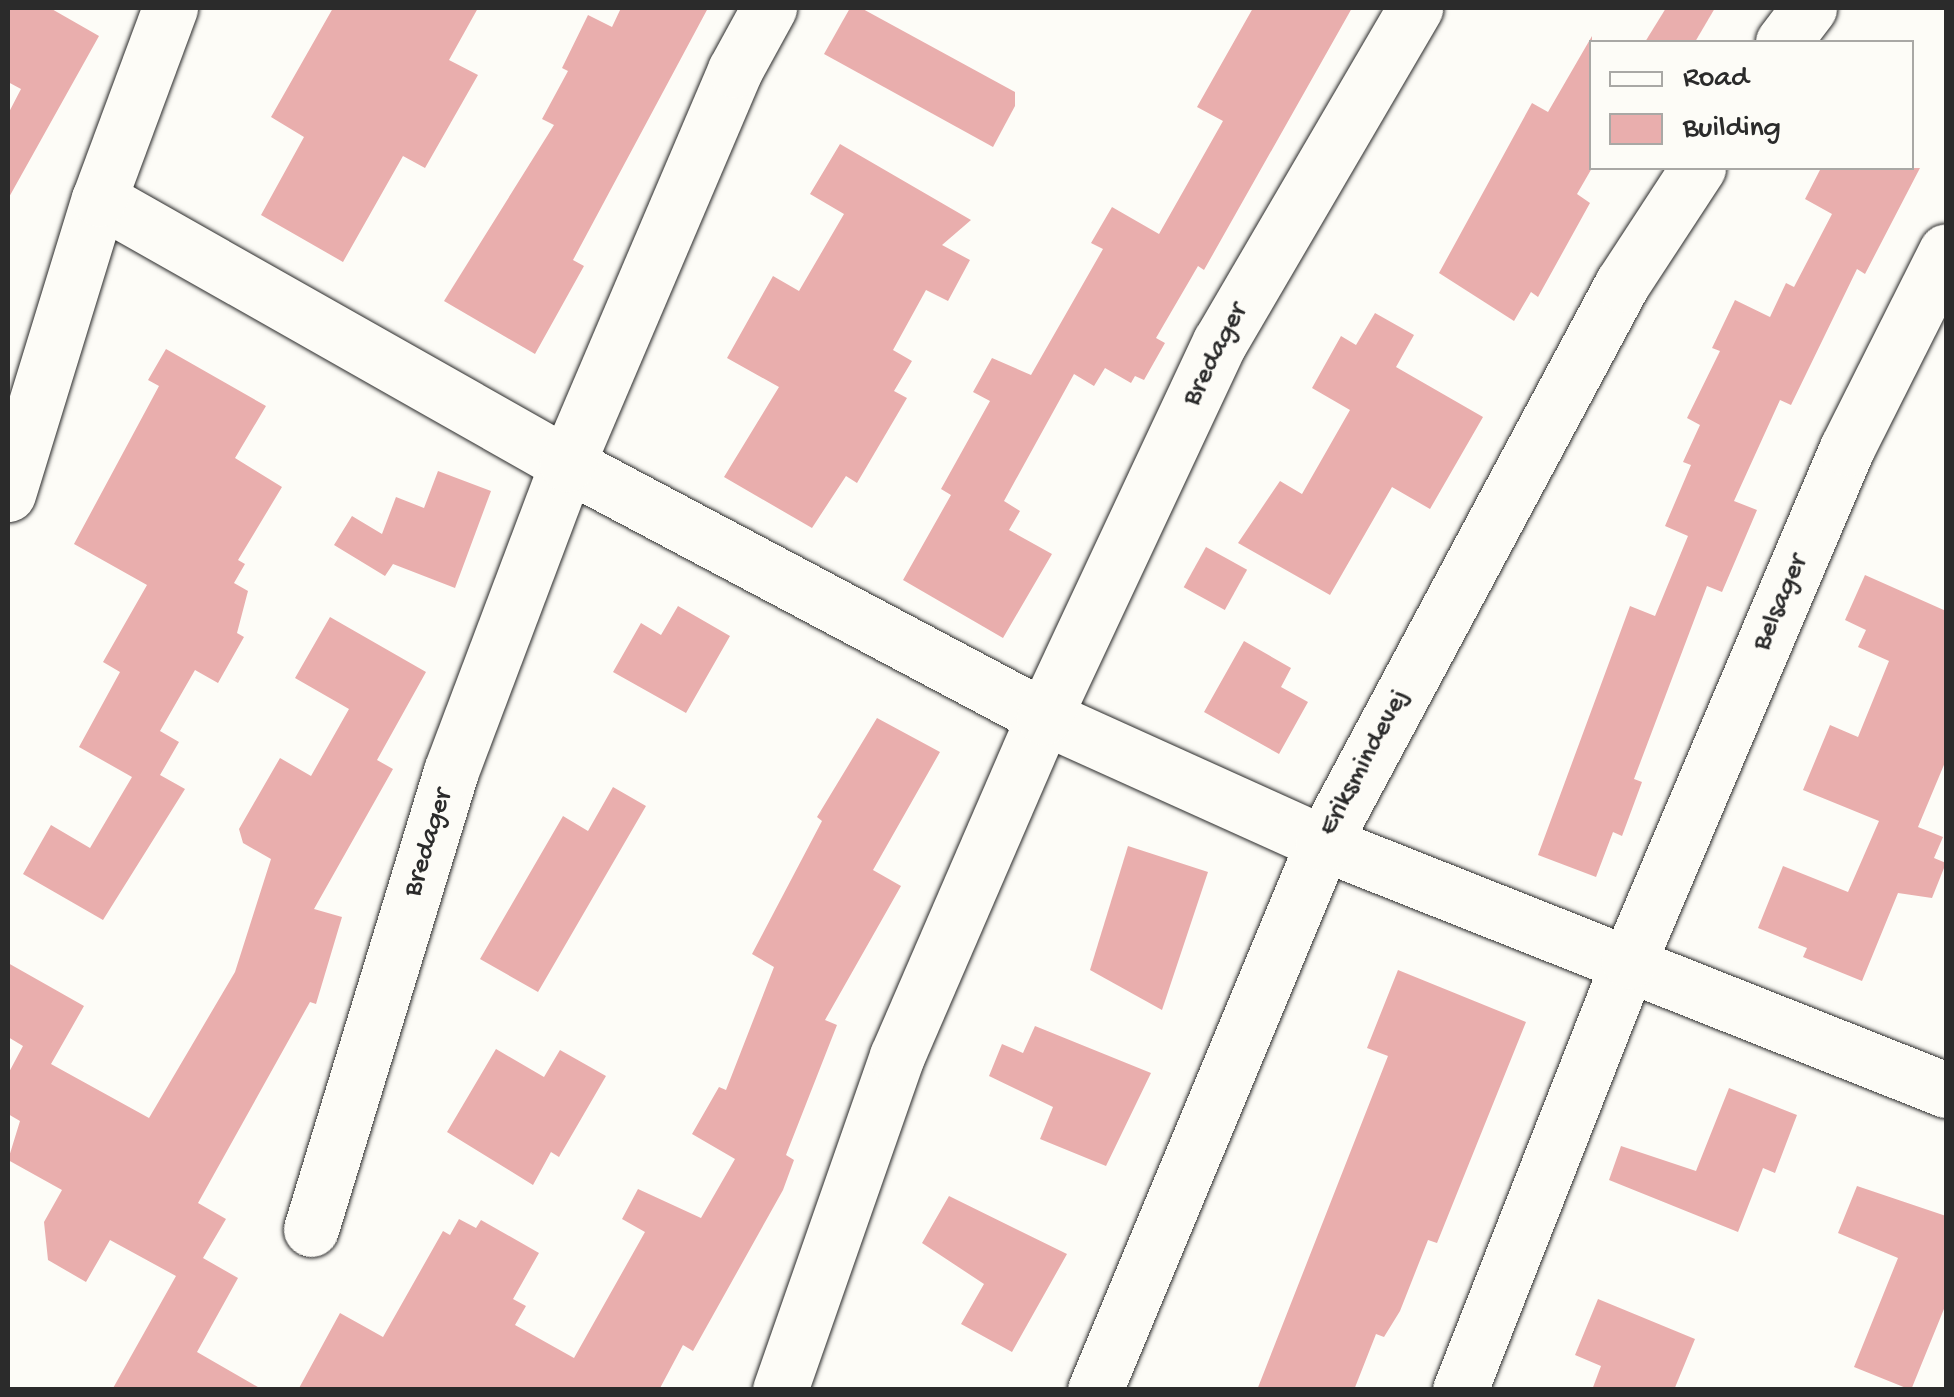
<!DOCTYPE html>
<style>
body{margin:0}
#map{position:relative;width:1954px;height:1397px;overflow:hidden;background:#fdfcf7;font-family:"Gochi Hand",sans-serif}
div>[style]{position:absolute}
.building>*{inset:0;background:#e9aead;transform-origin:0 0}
.roads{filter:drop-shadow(0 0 2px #2b2b2b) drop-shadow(0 0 2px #2b2b2b)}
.minor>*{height:55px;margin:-27.5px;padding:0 27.5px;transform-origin:27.5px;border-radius:27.5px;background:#fdfcf7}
span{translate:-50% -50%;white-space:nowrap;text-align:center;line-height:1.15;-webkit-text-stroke:8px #fdfcf7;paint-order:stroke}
.street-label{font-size:28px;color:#2b2b2b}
.frame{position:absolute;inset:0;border:10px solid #2b2b2b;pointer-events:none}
.legend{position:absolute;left:1589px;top:40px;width:325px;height:130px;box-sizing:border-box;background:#fdfcf7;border:2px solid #a9a8a5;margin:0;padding:12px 18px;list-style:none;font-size:30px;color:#2b2b2b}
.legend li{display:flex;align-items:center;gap:20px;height:50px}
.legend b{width:50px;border:2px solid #a9a8a5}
</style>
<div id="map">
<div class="building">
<i style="clip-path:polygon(8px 8px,50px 8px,99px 36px,8px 199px,8px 114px,21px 89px,8px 82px)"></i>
<i style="clip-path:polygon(333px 8px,478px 8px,449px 60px,478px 75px,425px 168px,403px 156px,343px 262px,261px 215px,304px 137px,271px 117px)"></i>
<i style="clip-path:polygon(621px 8px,708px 8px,573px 260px,584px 266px,535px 354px,444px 301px,554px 125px,542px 119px,568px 71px,562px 68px,588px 15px,612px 27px)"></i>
<i style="clip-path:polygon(850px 8px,861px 8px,1015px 92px,1015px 106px,993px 147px,824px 54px)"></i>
<i style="clip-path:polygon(1253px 8px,1352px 8px,1204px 270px,1198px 266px,1156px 338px,1165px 343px,1144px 380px,1135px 376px,1131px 383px,1105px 368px,1094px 386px,1074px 374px,1004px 501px,1020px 511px,1009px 530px,1052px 554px,1003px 638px,903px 580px,951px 495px,941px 489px,990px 401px,973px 392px,992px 358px,1031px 375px,1103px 249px,1091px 243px,1112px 207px,1159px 234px,1223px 121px,1197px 107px)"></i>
<i style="clip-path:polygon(1666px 8px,1715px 8px,1695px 42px,1645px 42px)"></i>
<i style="clip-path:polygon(1592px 36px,1592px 168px,1577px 194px,1590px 203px,1538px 297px,1531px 292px,1514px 321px,1439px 273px,1532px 103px,1548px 112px)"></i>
<i style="clip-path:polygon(840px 144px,971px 220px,942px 245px,970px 260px,948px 301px,926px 290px,893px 350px,912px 361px,894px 391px,907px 398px,857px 483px,846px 476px,812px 528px,724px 477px,779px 387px,727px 358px,773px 276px,799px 291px,844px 214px,810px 194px)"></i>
<i style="clip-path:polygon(1821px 168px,1920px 168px,1865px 274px,1857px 269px,1791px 405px,1780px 400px,1734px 501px,1757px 510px,1722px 592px,1707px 586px,1634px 779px,1642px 782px,1622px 836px,1613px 832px,1596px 877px,1538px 855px,1630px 606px,1655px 616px,1688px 536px,1665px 526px,1691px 465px,1683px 462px,1700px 425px,1687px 418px,1720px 351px,1712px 348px,1735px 300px,1770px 317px,1786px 283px,1794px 287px,1832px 214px,1805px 199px)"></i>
<i style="clip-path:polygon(1375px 313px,1414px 335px,1396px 367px,1483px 417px,1430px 509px,1392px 487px,1330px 595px,1238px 543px,1280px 481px,1302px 494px,1350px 410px,1312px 388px,1341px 336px,1356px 345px)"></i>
<i style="clip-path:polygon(166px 349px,266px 406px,235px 458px,282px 487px,238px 560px,245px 564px,234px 583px,248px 591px,237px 633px,244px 637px,218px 683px,195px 670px,160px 731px,179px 742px,160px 775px,185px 789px,103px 920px,23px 874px,51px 825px,90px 848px,132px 777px,79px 747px,120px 672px,103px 662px,147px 585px,74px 544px,159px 386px,148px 380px)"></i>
<i style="clip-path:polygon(438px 471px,491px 491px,455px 588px,393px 564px,385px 576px,334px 545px,352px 516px,382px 534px,396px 497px,424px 508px)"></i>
<i style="left:1206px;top:547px;width:47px;height:46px;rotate:29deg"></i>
<i style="clip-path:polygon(1865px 575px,1946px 611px,1946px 760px,1918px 827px,1943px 837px,1934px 858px,1946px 863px,1932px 898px,1898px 893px,1862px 981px,1803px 957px,1807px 948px,1758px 928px,1783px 866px,1848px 892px,1879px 821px,1803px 790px,1830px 725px,1858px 737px,1889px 661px,1858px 647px,1866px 630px,1845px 620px)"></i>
<i style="clip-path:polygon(678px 606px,730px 636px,686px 713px,613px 672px,641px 623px,661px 635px)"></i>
<i style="clip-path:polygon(330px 617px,426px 672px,377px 760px,393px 769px,314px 909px,342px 917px,316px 1004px,310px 1002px,198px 1203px,226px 1219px,203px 1258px,238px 1278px,197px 1352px,263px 1390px,112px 1390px,176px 1276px,110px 1240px,86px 1282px,48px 1260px,44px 1222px,62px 1190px,8px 1160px,20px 1121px,8px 1114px,8px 1074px,23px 1046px,8px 1037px,8px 963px,84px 1006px,51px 1064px,149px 1118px,235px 972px,271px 859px,243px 843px,239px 829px,280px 758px,311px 776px,349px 709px,295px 678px)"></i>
<i style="clip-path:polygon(1244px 641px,1291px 668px,1281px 687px,1308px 702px,1279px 754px,1204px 712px)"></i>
<i style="clip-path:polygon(877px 718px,940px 752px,873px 870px,901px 886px,825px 1020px,837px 1025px,786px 1155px,794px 1160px,783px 1190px,693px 1351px,683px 1345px,659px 1390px,298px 1390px,340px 1313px,383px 1337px,443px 1231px,450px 1235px,459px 1219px,476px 1228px,481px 1220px,539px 1253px,513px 1299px,526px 1306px,515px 1325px,574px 1358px,645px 1232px,622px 1219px,638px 1189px,701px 1218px,735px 1159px,692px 1134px,719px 1087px,726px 1090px,774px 967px,752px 954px,822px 821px,817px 817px)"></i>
<i style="clip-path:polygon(613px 787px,646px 806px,538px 992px,480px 959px,563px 816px,588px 831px)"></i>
<i style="clip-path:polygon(1128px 846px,1208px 872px,1162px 1010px,1090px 970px)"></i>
<i style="clip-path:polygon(1398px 970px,1526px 1022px,1437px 1243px,1428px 1240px,1400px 1311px,1384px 1337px,1376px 1334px,1354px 1390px,1257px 1390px,1388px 1056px,1367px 1048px)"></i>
<i style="clip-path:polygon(1035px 1026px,1151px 1073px,1106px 1166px,1040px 1139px,1053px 1107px,989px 1076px,1002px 1044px,1023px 1053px)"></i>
<i style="clip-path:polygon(496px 1049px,544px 1077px,560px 1050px,606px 1076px,559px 1157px,551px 1152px,533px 1185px,447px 1132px)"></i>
<i style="clip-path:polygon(1729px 1088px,1797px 1115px,1775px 1173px,1763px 1168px,1738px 1232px,1609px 1180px,1621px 1146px,1696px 1171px)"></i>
<i style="clip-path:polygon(1857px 1186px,1946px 1216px,1946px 1304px,1911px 1390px,1854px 1367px,1898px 1258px,1838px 1233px)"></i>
<i style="clip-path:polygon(949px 1196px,1067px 1254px,1012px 1352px,961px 1324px,984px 1284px,922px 1243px)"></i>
<i style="clip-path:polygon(1598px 1299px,1695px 1339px,1674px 1390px,1592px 1390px,1601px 1366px,1575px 1355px)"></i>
</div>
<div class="roads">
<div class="minor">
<i style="left:1783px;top:42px;width:43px;rotate:-52.6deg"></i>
<i style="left:99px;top:199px;width:538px;rotate:29.52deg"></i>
<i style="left:567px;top:464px;width:540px;rotate:27.94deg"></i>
<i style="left:1044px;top:717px;width:306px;rotate:24.3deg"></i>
<i style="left:1323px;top:843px;width:670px;rotate:21.63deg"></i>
<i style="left:8px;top:494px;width:309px;rotate:-72.9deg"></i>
<i style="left:99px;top:199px;width:204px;rotate:-69.6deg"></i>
<i style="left:311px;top:1229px;width:479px;rotate:-73deg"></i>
<i style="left:451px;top:771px;width:328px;rotate:-69.3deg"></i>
<i style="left:567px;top:464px;width:428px;rotate:-66.9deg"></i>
<i style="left:735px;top:70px;width:71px;rotate:-61.3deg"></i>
<i style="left:780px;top:1390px;width:354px;rotate:-70.7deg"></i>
<i style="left:897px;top:1056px;width:369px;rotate:-66.6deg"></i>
<i style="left:1044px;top:717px;width:414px;rotate:-64.9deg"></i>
<i style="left:1220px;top:342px;width:387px;rotate:-59.7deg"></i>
<i style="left:1095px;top:1390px;width:593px;rotate:-67.37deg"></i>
<i style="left:1323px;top:843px;width:634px;rotate:-61.86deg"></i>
<i style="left:1622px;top:284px;width:139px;rotate:-56.8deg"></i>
<i style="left:1460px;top:1390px;width:461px;rotate:-68.5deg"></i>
<i style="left:1629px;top:961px;width:557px;rotate:-66.98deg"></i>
<i style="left:1847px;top:448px;width:220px;rotate:-63.3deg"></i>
</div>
</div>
<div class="street-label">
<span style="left:1216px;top:355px;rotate:-63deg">Bredager</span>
<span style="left:1781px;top:603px;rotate:-67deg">Belsager</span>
<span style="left:1365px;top:763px;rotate:-62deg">Eriksmindevej</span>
<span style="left:429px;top:843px;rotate:-73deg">Bredager</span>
</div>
<div class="frame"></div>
<ul class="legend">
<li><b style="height:12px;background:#fdfcf7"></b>Road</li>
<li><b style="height:28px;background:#e9aead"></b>Building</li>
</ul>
</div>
